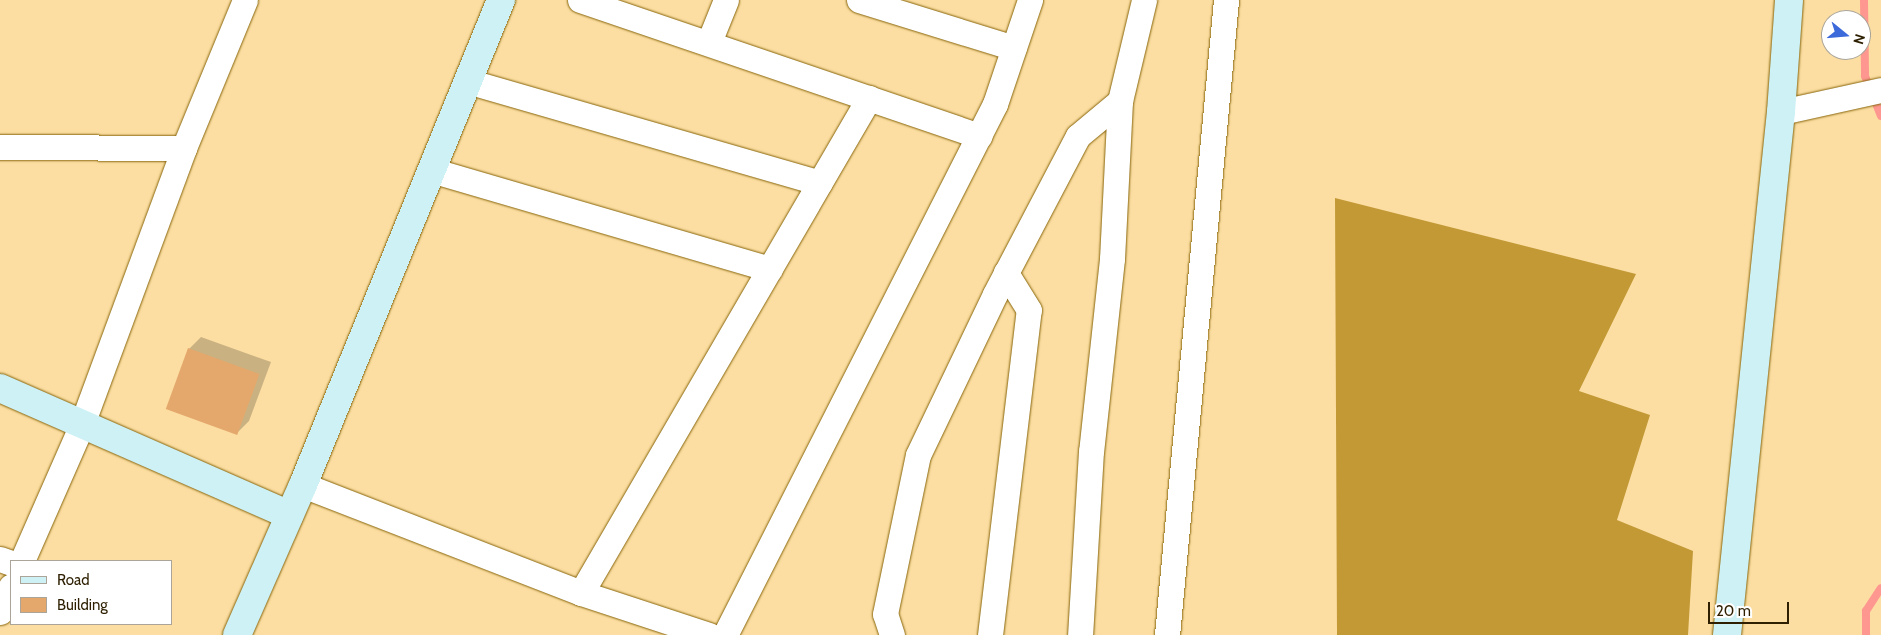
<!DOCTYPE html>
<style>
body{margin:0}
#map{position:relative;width:1881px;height:635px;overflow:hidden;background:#fcdea2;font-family:Cabin,sans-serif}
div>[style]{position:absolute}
.forest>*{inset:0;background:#c39936}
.shadow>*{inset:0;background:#0003}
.stream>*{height:8px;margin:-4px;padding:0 4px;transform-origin:4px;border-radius:4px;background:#fd978f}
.building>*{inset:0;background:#e4a86c;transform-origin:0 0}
.roads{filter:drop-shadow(0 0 1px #87650a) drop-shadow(0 0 1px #87650a)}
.street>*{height:25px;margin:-12.5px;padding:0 12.5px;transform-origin:12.5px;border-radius:12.5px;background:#fff}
.secondary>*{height:28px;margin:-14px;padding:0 14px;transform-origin:14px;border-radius:14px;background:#cef1f5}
span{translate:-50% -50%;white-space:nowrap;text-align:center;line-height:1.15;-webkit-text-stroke:5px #fff;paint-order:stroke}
.legend{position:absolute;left:10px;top:560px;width:162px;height:65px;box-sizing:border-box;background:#fff;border:1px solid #aba599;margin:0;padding:6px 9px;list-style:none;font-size:15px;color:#2d1f00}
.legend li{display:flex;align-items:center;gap:10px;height:25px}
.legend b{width:25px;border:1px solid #aba599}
.north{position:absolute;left:1821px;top:10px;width:50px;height:50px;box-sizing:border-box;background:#fff;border:1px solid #aba599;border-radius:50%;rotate:107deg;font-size:14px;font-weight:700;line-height:20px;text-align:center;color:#2d1f00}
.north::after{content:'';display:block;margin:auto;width:18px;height:22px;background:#3d6ada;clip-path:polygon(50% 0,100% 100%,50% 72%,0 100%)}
.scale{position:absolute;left:1708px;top:602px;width:81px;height:22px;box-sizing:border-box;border:2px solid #2d1f00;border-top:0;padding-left:6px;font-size:15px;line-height:18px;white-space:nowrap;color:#2d1f00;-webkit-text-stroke:4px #fff;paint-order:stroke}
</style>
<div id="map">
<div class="forest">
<i style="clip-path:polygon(1335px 198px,1636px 274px,1579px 391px,1650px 415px,1617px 520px,1693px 551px,1688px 635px,1337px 635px)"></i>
</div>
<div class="shadow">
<i style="clip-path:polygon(201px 337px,271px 362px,249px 421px,236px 434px,189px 349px)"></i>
</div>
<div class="stream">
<i style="left:1864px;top:0;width:76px;rotate:89.2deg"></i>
<i style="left:1865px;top:76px;width:43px;rotate:68.2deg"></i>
<i style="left:1866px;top:635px;width:24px;rotate:-90deg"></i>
<i style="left:1866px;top:611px;width:27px;rotate:-57deg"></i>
</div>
<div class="building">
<i style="left:188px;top:348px;width:76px;height:65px;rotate:20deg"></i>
</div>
<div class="roads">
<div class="street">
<i style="left:580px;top:0;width:422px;rotate:18.8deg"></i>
<i style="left:859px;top:0;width:162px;rotate:17.2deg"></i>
<i style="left:709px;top:42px;width:45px;rotate:-68deg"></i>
<i style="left:467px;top:81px;width:367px;rotate:16.1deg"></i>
<i style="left:1120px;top:101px;width:104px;rotate:-76.6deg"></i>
<i style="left:1781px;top:112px;width:102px;rotate:-12.4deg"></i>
<i style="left:0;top:147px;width:184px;rotate:0.3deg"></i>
<i style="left:431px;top:170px;width:353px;rotate:16.3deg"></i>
<i style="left:303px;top:485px;width:298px;rotate:21.2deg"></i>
<i style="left:581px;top:593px;width:135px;rotate:18.2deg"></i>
<i style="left:0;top:559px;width:12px;rotate:20deg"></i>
<i style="left:22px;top:561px;width:150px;rotate:-66.3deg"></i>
<i style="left:82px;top:424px;width:294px;rotate:-69.7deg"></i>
<i style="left:184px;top:148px;width:160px;rotate:-67.6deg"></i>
<i style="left:581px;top:593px;width:573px;rotate:-59.81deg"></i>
<i style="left:0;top:612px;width:28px;rotate:-67deg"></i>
<i style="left:725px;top:635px;width:596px;rotate:-63.05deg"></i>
<i style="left:995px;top:104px;width:110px;rotate:-71.4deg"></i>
<i style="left:892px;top:635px;width:22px;rotate:-108deg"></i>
<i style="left:885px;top:614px;width:162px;rotate:-78.3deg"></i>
<i style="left:918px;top:455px;width:178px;rotate:-64.4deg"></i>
<i style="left:995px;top:294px;width:178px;rotate:-62.3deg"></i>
<i style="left:1078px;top:136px;width:55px;rotate:-39.8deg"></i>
<i style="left:1120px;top:101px;width:158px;rotate:92.9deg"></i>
<i style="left:1112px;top:259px;width:193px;rotate:96.2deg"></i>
<i style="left:1091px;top:451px;width:184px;rotate:93.4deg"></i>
<i style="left:990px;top:635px;width:327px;rotate:-83.2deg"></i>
<i style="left:1029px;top:310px;width:44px;rotate:-121.9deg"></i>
<i style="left:1167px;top:635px;width:638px;rotate:-84.69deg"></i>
</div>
<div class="secondary">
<i style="left:0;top:388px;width:316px;rotate:23.7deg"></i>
<i style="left:237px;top:635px;width:164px;rotate:-66.3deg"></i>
<i style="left:303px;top:485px;width:524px;rotate:-67.79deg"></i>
<i style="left:1727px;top:635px;width:526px;rotate:-84.11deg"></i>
<i style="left:1781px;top:112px;width:112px;rotate:-85.9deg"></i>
</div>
</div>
<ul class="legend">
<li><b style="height:6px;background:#cef1f5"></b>Road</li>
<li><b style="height:14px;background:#e4a86c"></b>Building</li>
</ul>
<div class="north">N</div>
<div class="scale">20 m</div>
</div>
